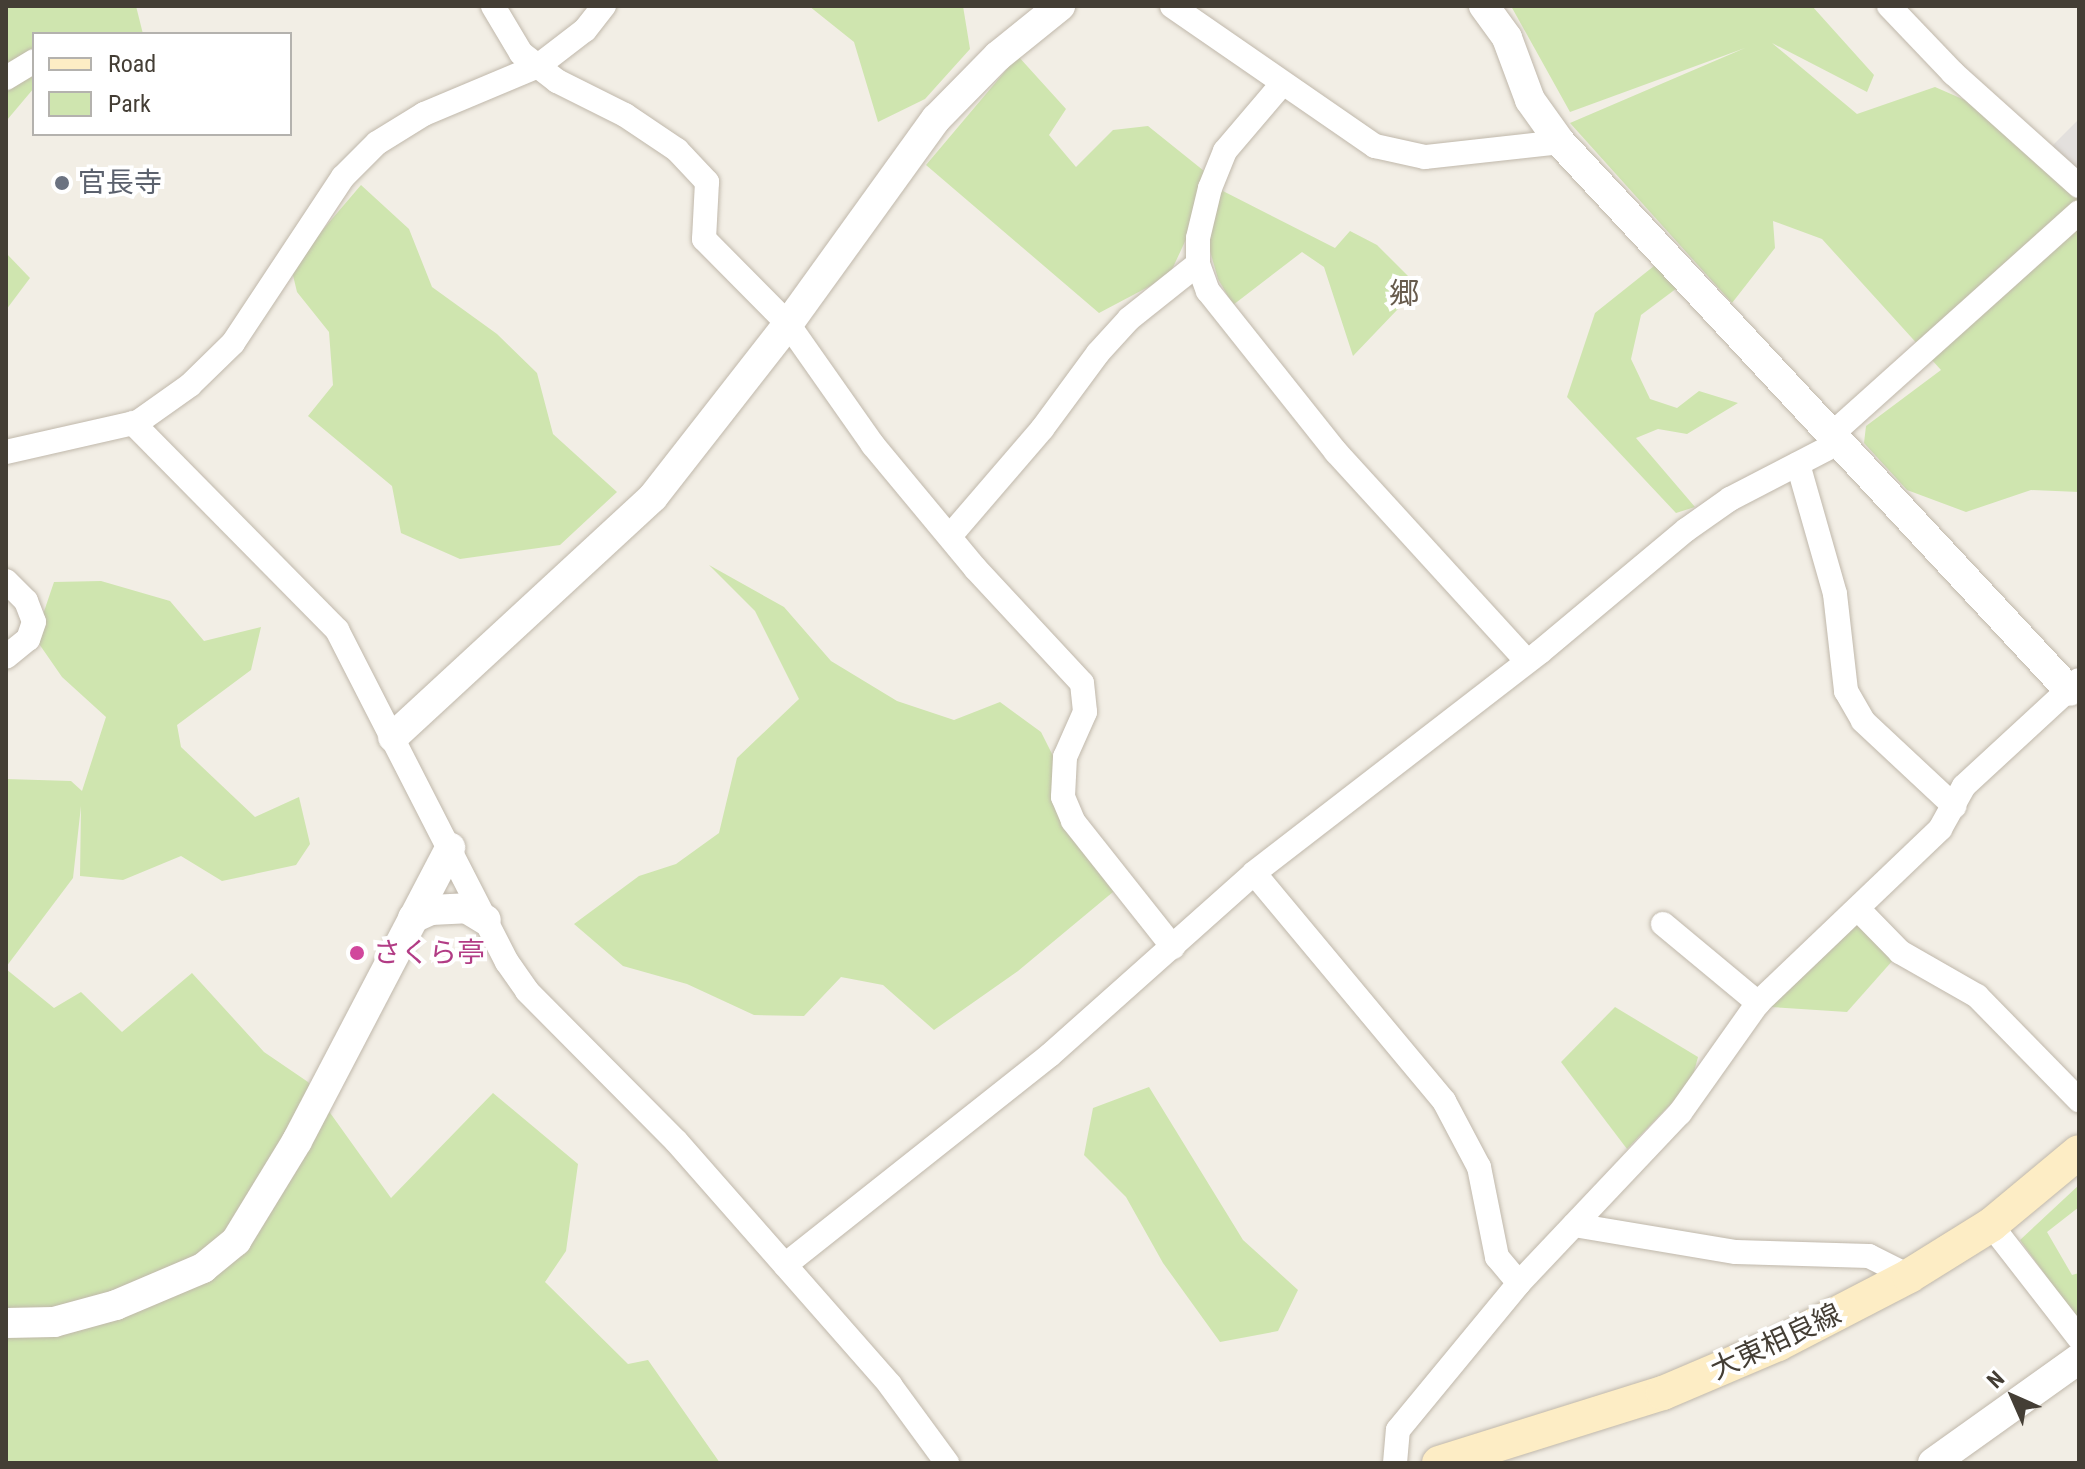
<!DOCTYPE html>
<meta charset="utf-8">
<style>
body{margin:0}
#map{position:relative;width:2085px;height:1469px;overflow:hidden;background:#f2eee5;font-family:"Roboto Condensed","Noto Sans JP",sans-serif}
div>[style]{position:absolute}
.green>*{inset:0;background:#cfe5af}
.parking>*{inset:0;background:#e3e0dd}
.roads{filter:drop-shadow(0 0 2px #c0b8ab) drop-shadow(0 0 2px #c0b8ab)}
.minor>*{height:24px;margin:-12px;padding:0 12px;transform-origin:12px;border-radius:12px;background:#fff}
.tertiary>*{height:30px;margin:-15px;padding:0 15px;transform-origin:15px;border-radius:15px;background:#fff}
.secondary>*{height:34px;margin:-17px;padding:0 17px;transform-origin:17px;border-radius:17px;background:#fdedc5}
.dots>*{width:22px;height:22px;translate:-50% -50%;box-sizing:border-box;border:4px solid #fff;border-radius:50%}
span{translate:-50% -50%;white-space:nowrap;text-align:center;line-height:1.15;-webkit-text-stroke:8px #fff;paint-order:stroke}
.worship-label{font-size:28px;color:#5b616d}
.left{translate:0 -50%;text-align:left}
.hotel-label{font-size:28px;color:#b23c85}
.street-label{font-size:28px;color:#443e35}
.neighbourhood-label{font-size:30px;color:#675b4d}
.frame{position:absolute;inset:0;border:8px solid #443e35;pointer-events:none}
.legend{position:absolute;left:32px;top:32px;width:260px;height:104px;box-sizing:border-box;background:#fff;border:2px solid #b4b2ae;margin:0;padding:10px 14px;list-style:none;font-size:24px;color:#443e35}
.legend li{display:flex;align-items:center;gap:16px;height:40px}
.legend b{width:40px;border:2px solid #b4b2ae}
.north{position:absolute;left:1973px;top:1357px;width:80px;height:80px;-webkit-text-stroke:6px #fff;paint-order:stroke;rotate:315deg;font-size:22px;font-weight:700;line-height:32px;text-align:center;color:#443e35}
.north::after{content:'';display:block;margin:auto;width:28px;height:36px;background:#443e35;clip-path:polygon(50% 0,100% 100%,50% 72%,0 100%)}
</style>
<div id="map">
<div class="green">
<i style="clip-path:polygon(6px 6px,136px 6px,143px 34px,34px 34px,34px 88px,7px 120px)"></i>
<i style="clip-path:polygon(809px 6px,963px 6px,970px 49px,925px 99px,878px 122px,854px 42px)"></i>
<i style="clip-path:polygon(1511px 6px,1812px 6px,1874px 75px,1867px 92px,1772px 43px,1857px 114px,1935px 87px,1967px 101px,2079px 197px,2079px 492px,2031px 490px,1966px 512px,1907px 490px,1864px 443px,1866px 426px,1941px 370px,1822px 239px,1773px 221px,1775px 248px,1732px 303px,1570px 123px,1745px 48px,1570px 112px)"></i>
<i style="clip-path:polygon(1018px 56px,1066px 109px,1049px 135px,1076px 167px,1113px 130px,1148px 126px,1214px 179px,1169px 276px,1099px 313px,926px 165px)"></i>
<i style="clip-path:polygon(361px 185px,409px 229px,432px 287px,497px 334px,537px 373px,553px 434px,617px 492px,560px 545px,460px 559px,401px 533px,392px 486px,308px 416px,333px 385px,329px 332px,297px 292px,291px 267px)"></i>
<i style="clip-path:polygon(1219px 189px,1335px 248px,1350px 231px,1377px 245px,1419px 287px,1353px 356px,1324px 267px,1302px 252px,1233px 305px,1218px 279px,1202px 223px)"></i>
<i style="clip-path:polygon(6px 253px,30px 278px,6px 310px)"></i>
<i style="clip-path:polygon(1659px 262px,1677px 288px,1641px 315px,1631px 359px,1650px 399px,1677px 408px,1699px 391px,1738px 403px,1687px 434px,1658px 429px,1636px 438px,1695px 507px,1676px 513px,1567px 397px,1595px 313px)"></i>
<i style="clip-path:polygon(709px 565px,784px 607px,831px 661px,897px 701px,954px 720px,1000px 702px,1041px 732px,1119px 887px,1018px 971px,934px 1030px,883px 985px,841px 977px,804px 1016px,754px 1015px,687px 984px,623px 966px,574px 924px,639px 876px,676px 864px,719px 833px,737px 758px,799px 699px,755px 611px)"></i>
<i style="clip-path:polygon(101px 581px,170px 601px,204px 641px,261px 627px,251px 670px,177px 725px,181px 747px,255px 817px,299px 797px,310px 844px,296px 865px,222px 881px,181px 856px,123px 880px,80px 876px,81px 806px,73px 878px,6px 967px,6px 779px,71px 781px,82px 791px,106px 717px,62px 677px,35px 638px,54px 582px)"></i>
<i style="clip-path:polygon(1862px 920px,1894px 959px,1847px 1012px,1771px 1007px)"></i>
<i style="clip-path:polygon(6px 969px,54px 1008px,81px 992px,122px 1032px,192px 973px,264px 1052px,308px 1082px,391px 1198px,493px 1093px,578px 1164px,566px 1251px,545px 1282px,628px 1364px,648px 1360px,720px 1463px,6px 1463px)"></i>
<i style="clip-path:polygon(1615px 1007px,1698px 1057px,1691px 1083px,1627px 1149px,1561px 1062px)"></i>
<i style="clip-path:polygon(1149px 1087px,1243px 1240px,1298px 1290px,1278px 1331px,1220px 1342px,1163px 1263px,1126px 1197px,1084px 1155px,1093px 1108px)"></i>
<i style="clip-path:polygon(2079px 1185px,2079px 1207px,2047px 1232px,2072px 1275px,2079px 1273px,2079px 1321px,2020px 1240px)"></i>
</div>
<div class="parking">
<i style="clip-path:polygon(2079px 119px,2079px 179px,2050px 148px)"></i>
</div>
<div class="roads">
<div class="minor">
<i style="left:493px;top:6px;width:55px;rotate:59.2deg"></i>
<i style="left:521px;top:53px;width:46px;rotate:37.9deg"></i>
<i style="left:557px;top:81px;width:76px;rotate:26.6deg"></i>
<i style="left:625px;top:115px;width:63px;rotate:33.9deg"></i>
<i style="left:677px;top:150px;width:44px;rotate:46.8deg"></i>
<i style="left:707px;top:182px;width:57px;rotate:93deg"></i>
<i style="left:704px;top:239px;width:120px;rotate:45.3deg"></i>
<i style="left:788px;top:324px;width:148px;rotate:54.9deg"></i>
<i style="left:873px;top:445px;width:160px;rotate:50.3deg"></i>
<i style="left:975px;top:568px;width:157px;rotate:47.1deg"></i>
<i style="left:1082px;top:683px;width:29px;rotate:84deg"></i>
<i style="left:1085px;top:712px;width:49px;rotate:114deg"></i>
<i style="left:1065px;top:757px;width:40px;rotate:92.9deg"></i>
<i style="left:1063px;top:797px;width:26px;rotate:67deg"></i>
<i style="left:1073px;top:821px;width:161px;rotate:51.6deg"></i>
<i style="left:1172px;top:6px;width:247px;rotate:34.6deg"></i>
<i style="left:1375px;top:146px;width:51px;rotate:12.4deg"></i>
<i style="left:1425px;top:157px;width:136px;rotate:-6.3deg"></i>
<i style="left:1889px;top:6px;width:93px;rotate:46.3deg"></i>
<i style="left:1953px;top:73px;width:169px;rotate:41.9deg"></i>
<i style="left:6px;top:78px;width:33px;rotate:-31deg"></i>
<i style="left:1282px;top:84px;width:88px;rotate:130.4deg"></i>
<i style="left:1225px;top:151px;width:40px;rotate:112deg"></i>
<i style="left:1210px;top:188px;width:51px;rotate:103.5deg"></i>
<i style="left:1198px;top:238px;width:26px;rotate:90deg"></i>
<i style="left:1198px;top:264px;width:29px;rotate:70deg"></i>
<i style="left:1208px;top:291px;width:206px;rotate:51.5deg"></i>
<i style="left:1336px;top:452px;width:280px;rotate:47.6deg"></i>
<i style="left:133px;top:423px;width:291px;rotate:45.4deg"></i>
<i style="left:337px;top:630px;width:373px;rotate:62.9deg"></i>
<i style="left:507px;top:962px;width:35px;rotate:55deg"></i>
<i style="left:527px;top:991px;width:211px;rotate:45.2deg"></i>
<i style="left:676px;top:1141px;width:325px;rotate:48.7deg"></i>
<i style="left:890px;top:1385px;width:97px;rotate:53.8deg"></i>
<i style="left:1832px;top:434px;width:332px;rotate:-41.9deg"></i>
<i style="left:6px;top:452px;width:135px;rotate:-12.8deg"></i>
<i style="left:138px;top:422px;width:64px;rotate:-35.4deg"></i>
<i style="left:190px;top:385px;width:60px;rotate:-44.3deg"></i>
<i style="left:233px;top:343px;width:199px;rotate:-56.5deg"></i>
<i style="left:343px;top:177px;width:48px;rotate:-45deg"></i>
<i style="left:377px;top:143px;width:55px;rotate:-31.7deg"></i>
<i style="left:424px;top:114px;width:124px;rotate:-22.8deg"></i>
<i style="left:538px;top:66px;width:59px;rotate:-37.5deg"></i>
<i style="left:585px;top:30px;width:31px;rotate:-52deg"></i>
<i style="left:1798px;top:464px;width:135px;rotate:74.1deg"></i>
<i style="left:1835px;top:594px;width:98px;rotate:83.5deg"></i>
<i style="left:1846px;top:691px;width:34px;rotate:60deg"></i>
<i style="left:1863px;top:721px;width:125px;rotate:43deg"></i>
<i style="left:950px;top:536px;width:141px;rotate:-49.3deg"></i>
<i style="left:1042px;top:429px;width:94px;rotate:-53.6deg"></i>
<i style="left:1098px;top:353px;width:46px;rotate:-47.6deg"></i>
<i style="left:1129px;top:319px;width:88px;rotate:-38.6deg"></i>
<i style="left:6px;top:581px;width:28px;rotate:45deg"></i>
<i style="left:26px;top:601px;width:22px;rotate:69deg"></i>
<i style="left:34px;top:622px;width:18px;rotate:109deg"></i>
<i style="left:28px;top:639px;width:28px;rotate:141deg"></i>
<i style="left:1254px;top:873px;width:297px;rotate:50.2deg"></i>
<i style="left:1444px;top:1101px;width:75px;rotate:62.1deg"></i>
<i style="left:1479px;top:1167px;width:92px;rotate:78.7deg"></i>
<i style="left:1497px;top:1257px;width:34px;rotate:50deg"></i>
<i style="left:1859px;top:910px;width:59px;rotate:45.7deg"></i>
<i style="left:1900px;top:952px;width:89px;rotate:29.7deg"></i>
<i style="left:1977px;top:996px;width:146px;rotate:45.6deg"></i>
<i style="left:1663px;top:924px;width:124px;rotate:39.7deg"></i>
<i style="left:1574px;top:1225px;width:164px;rotate:9.5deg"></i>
<i style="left:1736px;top:1252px;width:133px;rotate:1.7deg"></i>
<i style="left:1869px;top:1256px;width:45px;rotate:26.6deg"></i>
<i style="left:1991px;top:1225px;width:143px;rotate:52.1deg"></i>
<i style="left:785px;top:1265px;width:338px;rotate:-38.4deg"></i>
<i style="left:1050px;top:1055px;width:273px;rotate:-41.7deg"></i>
<i style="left:1254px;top:873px;width:361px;rotate:-37.7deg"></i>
<i style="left:1540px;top:652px;width:190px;rotate:-39.9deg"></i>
<i style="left:1686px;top:530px;width:54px;rotate:-35.2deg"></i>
<i style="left:1730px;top:499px;width:124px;rotate:-27.4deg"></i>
<i style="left:1395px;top:1463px;width:33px;rotate:-85deg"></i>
<i style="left:1398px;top:1430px;width:190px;rotate:-50.5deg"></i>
<i style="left:1519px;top:1283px;width:234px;rotate:-46.6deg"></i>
<i style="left:1680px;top:1113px;width:135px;rotate:-54.7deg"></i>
<i style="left:1758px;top:1003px;width:252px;rotate:-43.7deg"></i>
<i style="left:1940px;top:829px;width:49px;rotate:-60.8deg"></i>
<i style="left:1964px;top:786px;width:156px;rotate:-42.7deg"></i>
</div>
<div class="tertiary">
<i style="left:1484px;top:6px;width:39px;rotate:54deg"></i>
<i style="left:1507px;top:38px;width:66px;rotate:69.6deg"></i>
<i style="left:1530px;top:100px;width:52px;rotate:54.5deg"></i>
<i style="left:1560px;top:142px;width:749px;rotate:47.11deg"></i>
<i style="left:393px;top:737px;width:354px;rotate:-42.7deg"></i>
<i style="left:653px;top:497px;width:219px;rotate:-52deg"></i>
<i style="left:788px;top:324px;width:253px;rotate:-54.2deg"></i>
<i style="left:936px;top:119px;width:88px;rotate:-45.5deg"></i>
<i style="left:998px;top:56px;width:80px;rotate:-38.9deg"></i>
<i style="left:413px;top:918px;width:20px;rotate:-24deg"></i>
<i style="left:431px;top:910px;width:35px;rotate:-3deg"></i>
<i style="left:466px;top:908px;width:23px;rotate:31deg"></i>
<i style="left:6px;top:1323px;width:48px;rotate:-1.2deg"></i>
<i style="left:54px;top:1322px;width:64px;rotate:-15.3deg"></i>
<i style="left:116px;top:1305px;width:95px;rotate:-23deg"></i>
<i style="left:203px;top:1268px;width:43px;rotate:-39.3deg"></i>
<i style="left:236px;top:1241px;width:117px;rotate:-58.6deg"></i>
<i style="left:297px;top:1141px;width:331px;rotate:-62.4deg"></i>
<i style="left:1933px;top:1463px;width:179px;rotate:-35.5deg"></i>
</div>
<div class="secondary">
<i style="left:1439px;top:1463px;width:235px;rotate:-17.4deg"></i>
<i style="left:1663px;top:1393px;width:125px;rotate:-23.1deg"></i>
<i style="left:1778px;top:1344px;width:148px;rotate:-27.4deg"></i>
<i style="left:1909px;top:1276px;width:97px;rotate:-31.9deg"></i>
<i style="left:1991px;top:1225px;width:114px;rotate:-39.7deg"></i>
</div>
</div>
<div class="dots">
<i style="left:62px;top:183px;background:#6b7280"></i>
<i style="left:357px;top:953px;background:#d1479c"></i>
</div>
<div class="worship-label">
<span class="left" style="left:78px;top:183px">官長寺</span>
</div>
<div class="hotel-label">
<span class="left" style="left:373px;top:953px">さくら亭</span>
</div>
<div class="street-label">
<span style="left:1776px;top:1342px;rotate:-25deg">大東相良線</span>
</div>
<div class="neighbourhood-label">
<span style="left:1404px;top:294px">郷</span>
</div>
<div class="frame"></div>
<ul class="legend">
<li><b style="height:10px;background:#fdedc5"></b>Road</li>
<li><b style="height:22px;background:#cfe5af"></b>Park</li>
</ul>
<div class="north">N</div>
</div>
